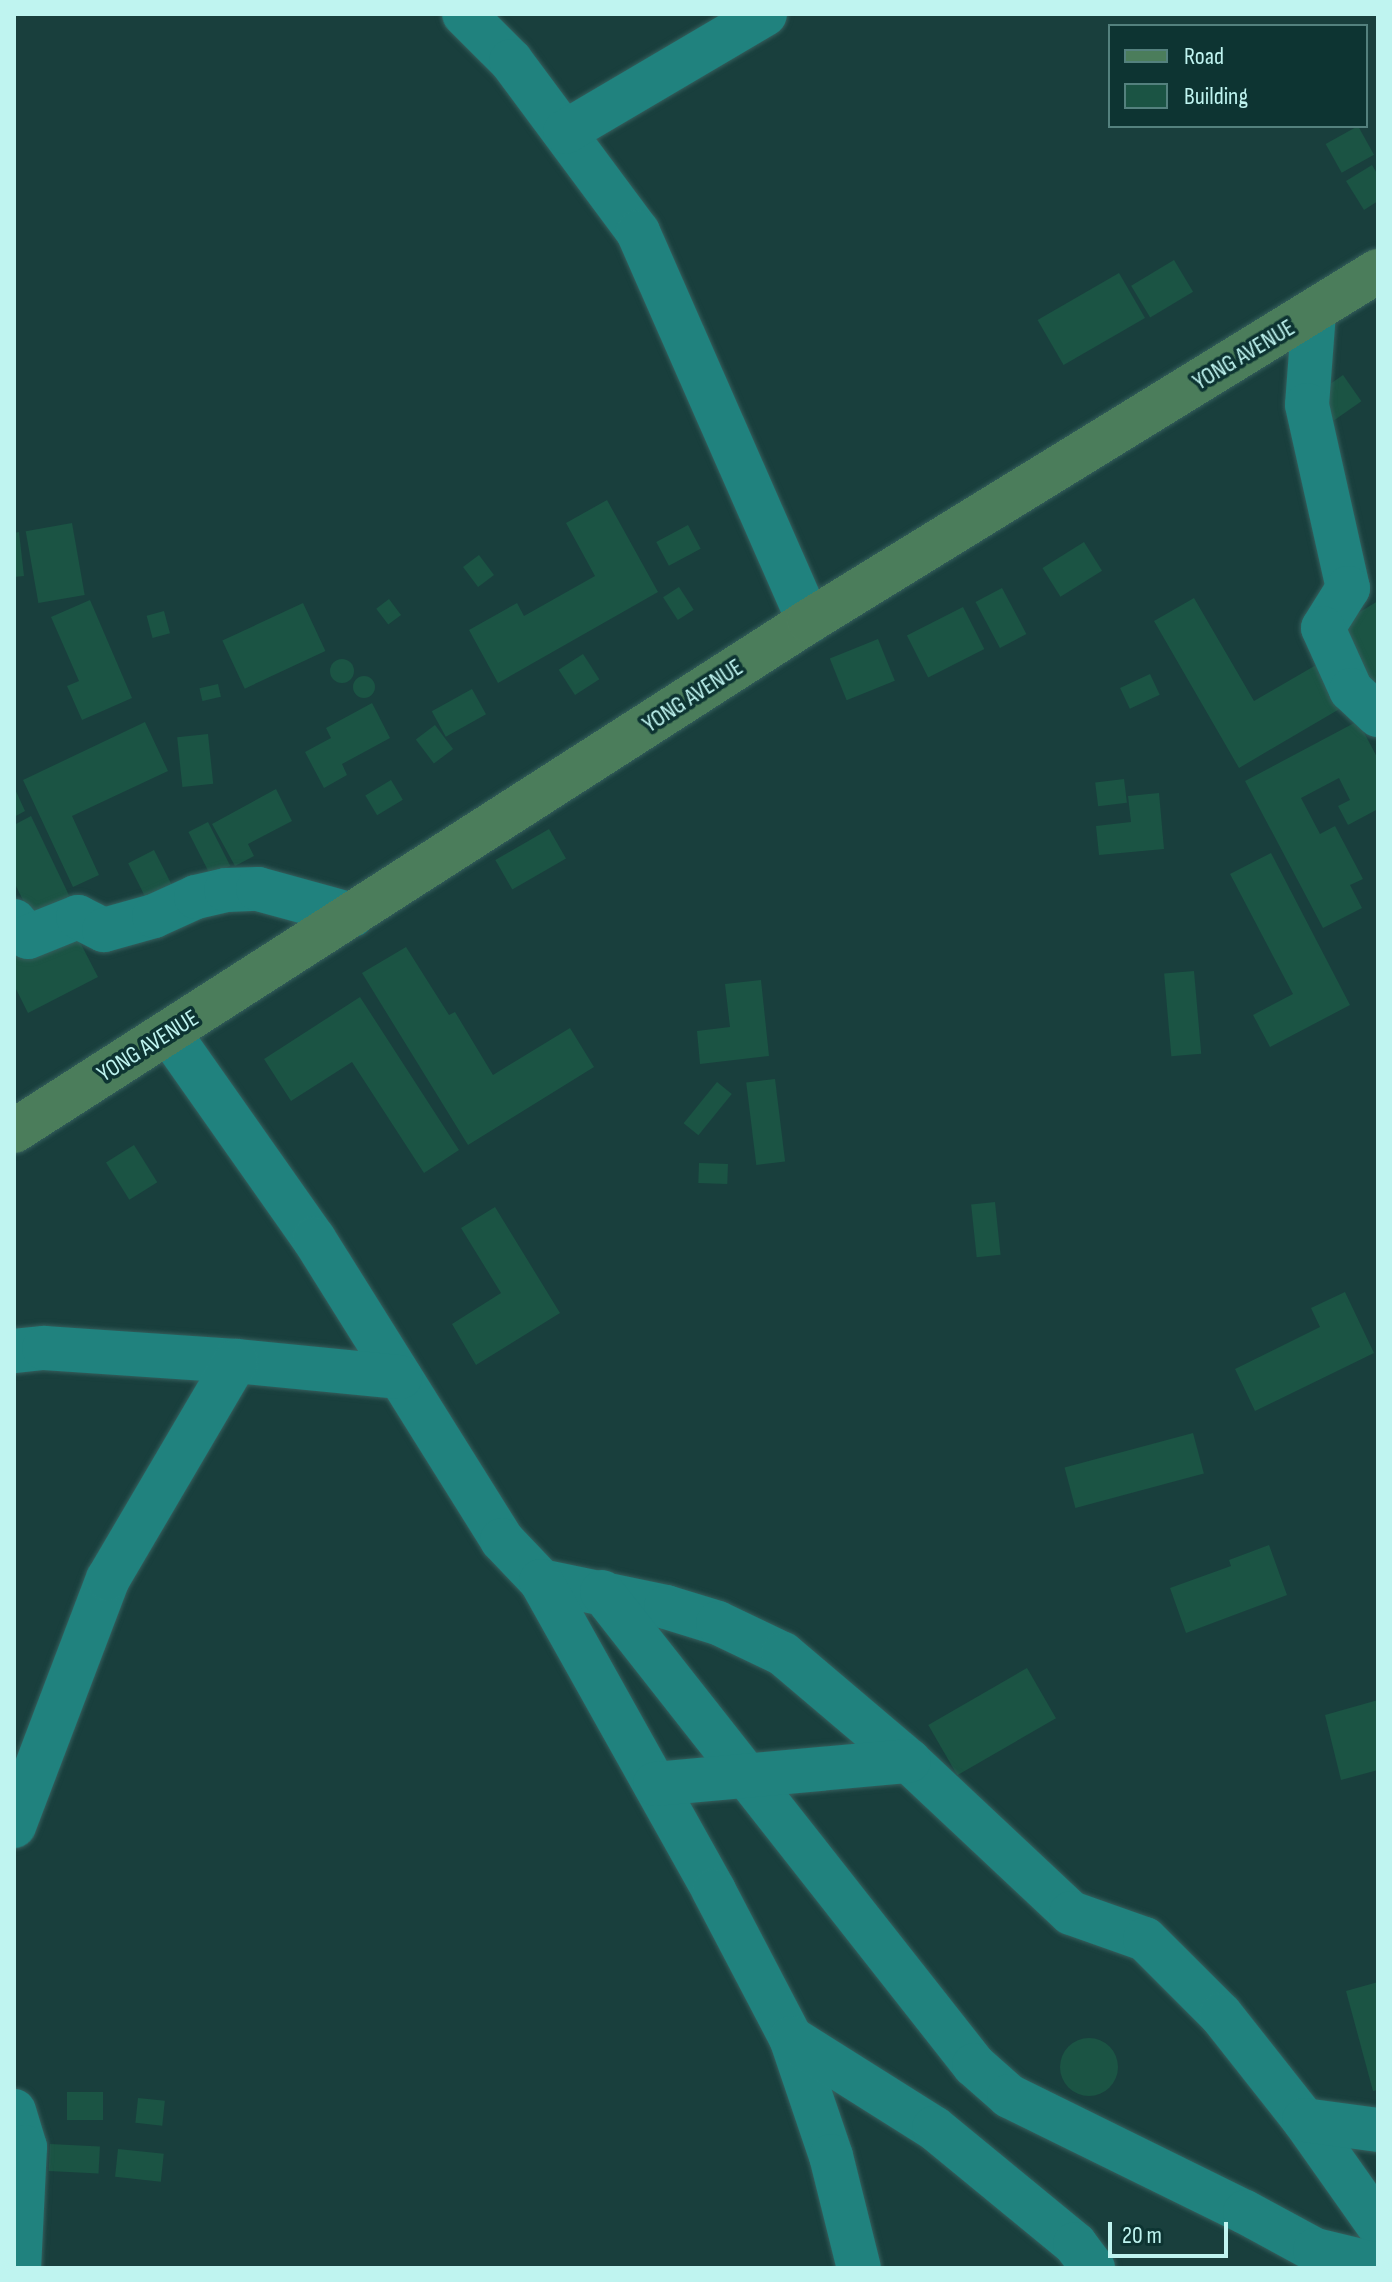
<!DOCTYPE html>
<style>
body{margin:0}
#map{position:relative;width:1392px;height:2282px;overflow:hidden;background:#193f3d;font-family:"Sofia Sans Condensed",sans-serif}
div>[style]{position:absolute}
.building>*{inset:0;background:#1b5444;transform-origin:0 0}
.round{border-radius:50%}
.roads{filter:drop-shadow(0 0 2px #355f5d) drop-shadow(0 0 2px #355f5d)}
.street>*{height:44px;margin:-22px;padding:0 22px;transform-origin:22px;border-radius:22px;background:#20827e}
.secondary>*{height:44px;margin:-22px;padding:0 22px;transform-origin:22px;border-radius:22px;background:#4b7d5b}
span{translate:-50% -50%;white-space:nowrap;text-align:center;line-height:1.15;-webkit-text-stroke:7px #0d3432;paint-order:stroke}
.street-label{font-size:24px;color:#bff4f0}
.frame{position:absolute;inset:0;border:16px solid #bff4f0;pointer-events:none}
.legend{position:absolute;left:1108px;top:24px;width:260px;height:104px;box-sizing:border-box;background:#0d3432;border:2px solid #54817e;margin:0;padding:10px 14px;list-style:none;font-size:24px;color:#bff4f0}
.legend li{display:flex;align-items:center;gap:16px;height:40px}
.legend b{width:40px;border:2px solid #54817e}
.scale{position:absolute;left:1108px;top:2222px;width:120px;height:36px;box-sizing:border-box;border:4px solid #bff4f0;border-top:0;padding-left:10px;font-size:24px;line-height:28px;white-space:nowrap;color:#bff4f0;-webkit-text-stroke:6px #0d3432;paint-order:stroke}
</style>
<div id="map">
<div class="building">
<i style="left:1358px;top:126px;width:33px;height:37px;rotate:61deg"></i>
<i style="clip-path:polygon(1372px 165px,1378px 175px,1378px 201px,1364px 210px,1346px 181px)"></i>
<i style="left:1174px;top:260px;width:37px;height:50px;rotate:59deg"></i>
<i style="left:1119px;top:273px;width:52px;height:94px;rotate:60deg"></i>
<i style="left:1343px;top:375px;width:32px;height:34px;rotate:55deg"></i>
<i style="clip-path:polygon(607px 500px,658px 592px,498px 683px,469px 630px,517px 603px,524px 616px,595px 576px,566px 523px)"></i>
<i style="left:72px;top:523px;width:73px;height:47px;rotate:80deg"></i>
<i style="left:688px;top:525px;width:27px;height:36px;rotate:62deg"></i>
<i style="clip-path:polygon(19px 532px,24px 576px,14px 577px,14px 533px)"></i>
<i style="left:1084px;top:542px;width:34px;height:49px;rotate:58deg"></i>
<i style="left:479px;top:555px;width:25px;height:20px;rotate:53deg"></i>
<i style="left:679px;top:587px;width:27px;height:19px;rotate:57deg"></i>
<i style="left:1002px;top:588px;width:52px;height:30px;rotate:62deg"></i>
<i style="clip-path:polygon(1194px 598px,1254px 701px,1323px 661px,1348px 704px,1239px 768px,1154px 621px)"></i>
<i style="left:389px;top:599px;width:20px;height:16px;rotate:53deg"></i>
<i style="clip-path:polygon(90px 600px,132px 698px,82px 720px,67px 686px,79px 681px,51px 617px)"></i>
<i style="clip-path:polygon(1378px 601px,1378px 679px,1367px 685px,1333px 628px)"></i>
<i style="left:303px;top:603px;width:53px;height:89px;rotate:65deg"></i>
<i style="left:963px;top:607px;width:47px;height:63px;rotate:63deg"></i>
<i style="left:164px;top:611px;width:23px;height:18px;rotate:75deg"></i>
<i style="left:878px;top:639px;width:45px;height:52px;rotate:68deg"></i>
<i style="left:583px;top:654px;width:30px;height:29px;rotate:57deg"></i>
<i class="round" style="left:330px;top:659px;width:24px;height:24px"></i>
<i style="left:1150px;top:674px;width:23px;height:33px;rotate:65deg"></i>
<i class="round" style="left:353px;top:676px;width:22px;height:22px"></i>
<i style="left:218px;top:684px;width:13px;height:19px;rotate:77deg"></i>
<i style="left:472px;top:689px;width:29px;height:46px;rotate:61deg"></i>
<i style="clip-path:polygon(372px 703px,390px 738px,342px 764px,347px 775px,324px 788px,305px 752px,331px 738px,326px 728px)"></i>
<i style="clip-path:polygon(1358px 721px,1378px 759px,1378px 809px,1348px 825px,1338px 806px,1350px 800px,1339px 778px,1301px 798px,1320px 834px,1335px 826px,1363px 879px,1350px 885px,1362px 908px,1323px 928px,1245px 781px)"></i>
<i style="clip-path:polygon(145px 722px,168px 771px,72px 816px,99px 875px,73px 887px,23px 780px)"></i>
<i style="left:435px;top:725px;width:30px;height:24px;rotate:53deg"></i>
<i style="left:208px;top:734px;width:50px;height:31px;rotate:84deg"></i>
<i style="left:1124px;top:779px;width:24px;height:29px;rotate:83deg"></i>
<i style="left:391px;top:780px;width:23px;height:30px;rotate:59deg"></i>
<i style="clip-path:polygon(14px 787px,25px 811px,14px 817px)"></i>
<i style="clip-path:polygon(276px 789px,292px 821px,248px 844px,254px 856px,235px 866px,212px 824px)"></i>
<i style="clip-path:polygon(1159px 793px,1164px 849px,1099px 855px,1096px 826px,1131px 822px,1128px 796px)"></i>
<i style="clip-path:polygon(31px 816px,77px 912px,38px 931px,14px 882px,14px 825px)"></i>
<i style="left:208px;top:822px;width:49px;height:22px;rotate:63deg"></i>
<i style="left:549px;top:829px;width:34px;height:62px;rotate:60deg"></i>
<i style="left:154px;top:850px;width:39px;height:29px;rotate:63deg"></i>
<i style="clip-path:polygon(1271px 853px,1350px 1005px,1270px 1047px,1253px 1015px,1293px 994px,1230px 874px)"></i>
<i style="clip-path:polygon(69px 921px,98px 977px,28px 1013px,14px 985px,14px 948px)"></i>
<i style="clip-path:polygon(406px 947px,449px 1015px,455px 1012px,493px 1075px,570px 1028px,594px 1067px,468px 1145px,362px 973px)"></i>
<i style="left:1194px;top:971px;width:83px;height:30px;rotate:85deg"></i>
<i style="clip-path:polygon(761px 980px,769px 1056px,700px 1064px,697px 1031px,730px 1027px,725px 984px)"></i>
<i style="clip-path:polygon(360px 997px,459px 1150px,424px 1173px,352px 1062px,291px 1101px,264px 1059px)"></i>
<i style="left:775px;top:1079px;width:83px;height:29px;rotate:83deg"></i>
<i style="left:717px;top:1082px;width:19px;height:53px;rotate:39deg"></i>
<i style="left:134px;top:1145px;width:44px;height:33px;rotate:58deg"></i>
<i style="left:699px;top:1163px;width:29px;height:20px;rotate:2deg"></i>
<i style="left:995px;top:1202px;width:53px;height:24px;rotate:84deg"></i>
<i style="clip-path:polygon(495px 1207px,560px 1313px,476px 1365px,452px 1324px,501px 1293px,461px 1228px)"></i>
<i style="clip-path:polygon(1345px 1292px,1374px 1353px,1255px 1411px,1235px 1369px,1320px 1327px,1311px 1308px)"></i>
<i style="left:1193px;top:1433px;width:42px;height:133px;rotate:75deg"></i>
<i style="clip-path:polygon(1269px 1545px,1287px 1595px,1186px 1633px,1170px 1588px,1231px 1566px,1229px 1560px)"></i>
<i style="left:1027px;top:1668px;width:58px;height:114px;rotate:60deg"></i>
<i style="clip-path:polygon(1378px 1700px,1378px 1770px,1341px 1780px,1325px 1715px)"></i>
<i style="clip-path:polygon(1378px 1982px,1378px 2090px,1373px 2091px,1346px 1991px)"></i>
<i class="round" style="left:1060px;top:2038px;width:58px;height:58px"></i>
<i style="left:67px;top:2092px;width:36px;height:28px"></i>
<i style="left:138px;top:2098px;width:27px;height:25px;rotate:6deg"></i>
<i style="left:50px;top:2144px;width:50px;height:27px;rotate:3deg"></i>
<i style="left:118px;top:2149px;width:46px;height:28px;rotate:6deg"></i>
</div>
<div class="roads">
<div class="street">
<i style="left:464px;top:14px;width:66px;rotate:45deg"></i>
<i style="left:511px;top:61px;width:213px;rotate:53.4deg"></i>
<i style="left:638px;top:232px;width:425px;rotate:66.3deg"></i>
<i style="left:565px;top:132px;width:232px;rotate:-30.5deg"></i>
<i style="left:1314px;top:312px;width:93px;rotate:94.3deg"></i>
<i style="left:1307px;top:405px;width:188px;rotate:77.4deg"></i>
<i style="left:1348px;top:588px;width:47px;rotate:122deg"></i>
<i style="left:1323px;top:628px;width:68px;rotate:65.7deg"></i>
<i style="left:1351px;top:690px;width:37px;rotate:43deg"></i>
<i style="left:14px;top:921px;width:21px;rotate:49deg"></i>
<i style="left:28px;top:937px;width:54px;rotate:-21.8deg"></i>
<i style="left:78px;top:917px;width:29px;rotate:27deg"></i>
<i style="left:104px;top:930px;width:52px;rotate:-15.6deg"></i>
<i style="left:154px;top:916px;width:46px;rotate:-24.3deg"></i>
<i style="left:196px;top:897px;width:31px;rotate:-13deg"></i>
<i style="left:226px;top:890px;width:32px;rotate:-2deg"></i>
<i style="left:258px;top:889px;width:98px;rotate:15.3deg"></i>
<i style="left:169px;top:1033px;width:252px;rotate:54.9deg"></i>
<i style="left:314px;top:1239px;width:355px;rotate:58deg"></i>
<i style="left:502px;top:1540px;width:57px;rotate:46.4deg"></i>
<i style="left:541px;top:1581px;width:128px;rotate:11.7deg"></i>
<i style="left:666px;top:1607px;width:54px;rotate:17.1deg"></i>
<i style="left:718px;top:1623px;width:72px;rotate:25.5deg"></i>
<i style="left:783px;top:1654px;width:165px;rotate:40.3deg"></i>
<i style="left:909px;top:1761px;width:222px;rotate:43.2deg"></i>
<i style="left:1071px;top:1913px;width:78px;rotate:19.4deg"></i>
<i style="left:1145px;top:1939px;width:107px;rotate:45deg"></i>
<i style="left:1221px;top:2015px;width:134px;rotate:51.7deg"></i>
<i style="left:1304px;top:2120px;width:128px;rotate:54.8deg"></i>
<i style="left:14px;top:1351px;width:30px;rotate:-6deg"></i>
<i style="left:44px;top:1348px;width:192px;rotate:3.9deg"></i>
<i style="left:236px;top:1361px;width:165px;rotate:5.6deg"></i>
<i style="left:541px;top:1581px;width:355px;rotate:60.8deg"></i>
<i style="left:714px;top:1891px;width:166px;rotate:62.4deg"></i>
<i style="left:791px;top:2038px;width:125px;rotate:71.3deg"></i>
<i style="left:831px;top:2156px;width:115px;rotate:76deg"></i>
<i style="left:602px;top:1592px;width:602px;rotate:51.82deg"></i>
<i style="left:974px;top:2065px;width:47px;rotate:41.5deg"></i>
<i style="left:1009px;top:2096px;width:263px;rotate:26.2deg"></i>
<i style="left:1245px;top:2212px;width:80px;rotate:28.5deg"></i>
<i style="left:1315px;top:2250px;width:65px;rotate:13.4deg"></i>
<i style="left:655px;top:1784px;width:255px;rotate:-5.2deg"></i>
<i style="left:14px;top:1826px;width:264px;rotate:-69.2deg"></i>
<i style="left:108px;top:1579px;width:253px;rotate:-59.6deg"></i>
<i style="left:791px;top:2038px;width:169px;rotate:32.2deg"></i>
<i style="left:934px;top:2128px;width:183px;rotate:39.4deg"></i>
<i style="left:1075px;top:2244px;width:30px;rotate:53deg"></i>
<i style="left:14px;top:2111px;width:38px;rotate:73deg"></i>
<i style="left:25px;top:2147px;width:121px;rotate:92.8deg"></i>
<i style="left:1304px;top:2120px;width:75px;rotate:7.7deg"></i>
</div>
<div class="secondary">
<i style="left:14px;top:1131px;width:945px;rotate:-32.68deg"></i>
<i style="left:809px;top:621px;width:668px;rotate:-31.6deg"></i>
</div>
</div>
<div class="street-label">
<span style="left:1244px;top:355px;rotate:-31deg">YONG AVENUE</span>
<span style="left:693px;top:696px;rotate:-33deg">YONG AVENUE</span>
<span style="left:148px;top:1046px;rotate:-32deg">YONG AVENUE</span>
</div>
<div class="frame"></div>
<ul class="legend">
<li><b style="height:10px;background:#4b7d5b"></b>Road</li>
<li><b style="height:22px;background:#1b5444"></b>Building</li>
</ul>
<div class="scale">20 m</div>
</div>
